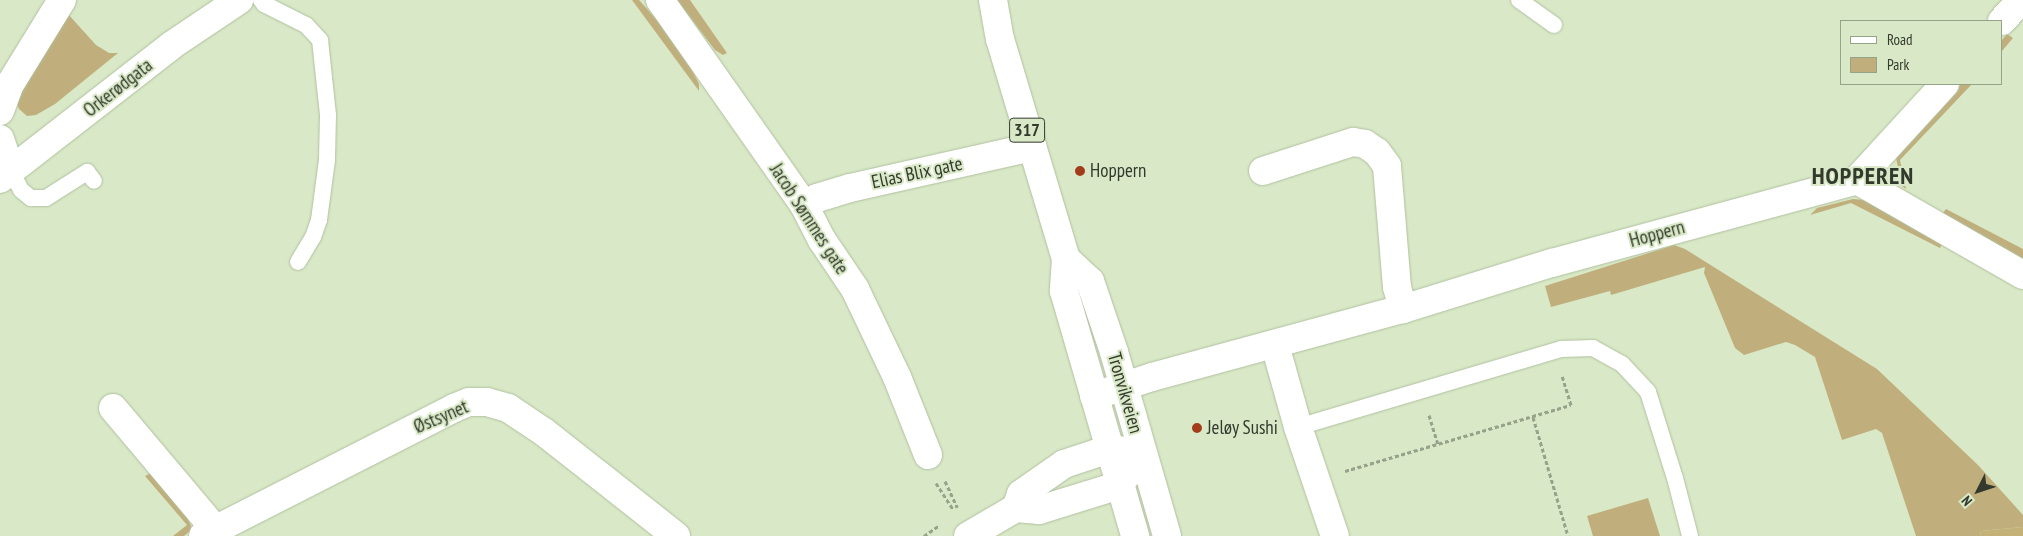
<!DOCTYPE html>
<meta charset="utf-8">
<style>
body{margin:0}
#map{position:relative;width:2023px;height:536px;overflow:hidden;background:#d9e9c7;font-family:"PT Sans Narrow",sans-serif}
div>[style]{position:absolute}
.green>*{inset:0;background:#c0af7c}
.forest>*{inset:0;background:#c4b178}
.path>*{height:3px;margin-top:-1.5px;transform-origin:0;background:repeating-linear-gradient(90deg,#96a289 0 4px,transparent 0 6.5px)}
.roads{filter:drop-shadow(0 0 1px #b1c0a0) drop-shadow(0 0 1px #b1c0a0)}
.lane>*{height:16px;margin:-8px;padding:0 8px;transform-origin:8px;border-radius:8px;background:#fff}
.street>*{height:28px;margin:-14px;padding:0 14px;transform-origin:14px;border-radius:14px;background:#fff}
.secondary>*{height:28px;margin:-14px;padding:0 14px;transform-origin:14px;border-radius:14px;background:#fff}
.primary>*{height:28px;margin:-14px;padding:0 14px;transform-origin:14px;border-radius:14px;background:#fff}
.dots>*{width:14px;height:14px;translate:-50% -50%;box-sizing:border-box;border:2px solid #d9e9c7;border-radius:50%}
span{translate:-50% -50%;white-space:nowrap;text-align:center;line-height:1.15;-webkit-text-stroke:4px #d9e9c7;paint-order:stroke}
.shield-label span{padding:1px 4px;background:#d9e9c7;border:1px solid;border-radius:4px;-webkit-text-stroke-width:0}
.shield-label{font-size:18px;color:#33392c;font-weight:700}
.street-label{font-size:19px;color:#33392c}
.poi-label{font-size:19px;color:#33392c}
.left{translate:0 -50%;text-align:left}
.district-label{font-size:24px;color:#33392c;font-weight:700;letter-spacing:1px}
.legend{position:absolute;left:1840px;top:20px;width:162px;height:65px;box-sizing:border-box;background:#d9e9c7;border:1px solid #97a389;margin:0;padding:6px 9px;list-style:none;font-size:15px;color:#33392c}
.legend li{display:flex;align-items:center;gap:10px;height:25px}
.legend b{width:25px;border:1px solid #97a389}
.north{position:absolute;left:1953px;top:466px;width:50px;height:50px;-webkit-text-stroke:4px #d9e9c7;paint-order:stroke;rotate:229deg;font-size:14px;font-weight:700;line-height:20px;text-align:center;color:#33392c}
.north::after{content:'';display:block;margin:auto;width:18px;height:22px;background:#33392c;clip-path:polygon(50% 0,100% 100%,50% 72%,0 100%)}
</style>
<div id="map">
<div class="green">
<i style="clip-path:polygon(632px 0,639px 0,665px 29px,688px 62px,699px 84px,699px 91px)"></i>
<i style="clip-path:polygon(677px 0,690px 0,727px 53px,723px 55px,715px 50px)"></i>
<i style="clip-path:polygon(68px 14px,96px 45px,109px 53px,118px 53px,55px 104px,36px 115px,27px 116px,19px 109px,15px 99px)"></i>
<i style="clip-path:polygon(2007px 34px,2013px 38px,2002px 51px,2002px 40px)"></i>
<i style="clip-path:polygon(1961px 84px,1972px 84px,1900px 160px,1906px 189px,1902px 186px,1896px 158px,1902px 148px)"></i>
<i style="clip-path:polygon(1853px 199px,1864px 200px,1940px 240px,1942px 244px,1940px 248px,1851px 203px,1810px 215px,1817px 208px)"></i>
<i style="clip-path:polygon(1946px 209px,2023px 249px,2023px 262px,1942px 214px)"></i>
<i style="clip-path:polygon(1674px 245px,1685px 249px,1877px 369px,1978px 465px,2023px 515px,2023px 527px,1981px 531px,1980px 536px,1916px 536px,1882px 433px,1876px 429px,1842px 440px,1815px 357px,1795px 345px,1786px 342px,1744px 355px,1735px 348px,1704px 273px,1705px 267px,1611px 295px,1610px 291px,1551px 307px,1545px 286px)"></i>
<i style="clip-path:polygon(151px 473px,187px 517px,191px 526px,190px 531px,184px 536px,173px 536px,187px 525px,145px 476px)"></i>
<i style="clip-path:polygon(1648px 498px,1660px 536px,1593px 536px,1587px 516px)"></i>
</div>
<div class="forest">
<i style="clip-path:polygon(2023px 527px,2023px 536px,1980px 536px,1981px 531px)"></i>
</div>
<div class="path">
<i style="left:1429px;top:415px;width:30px;rotate:73deg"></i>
<i style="left:1533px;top:417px;width:124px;rotate:73.6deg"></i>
<i style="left:1345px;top:471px;width:235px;rotate:-16.3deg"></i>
<i style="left:1571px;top:405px;width:30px;rotate:-107deg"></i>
<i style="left:945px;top:481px;width:29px;rotate:65deg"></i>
<i style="left:936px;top:483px;width:31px;rotate:57deg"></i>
<i style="left:924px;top:536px;width:19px;rotate:-35deg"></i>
</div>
<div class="roads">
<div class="lane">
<i style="left:261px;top:0;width:5px;rotate:53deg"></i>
<i style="left:264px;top:4px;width:47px;rotate:26.6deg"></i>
<i style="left:306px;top:25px;width:21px;rotate:47deg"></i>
<i style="left:320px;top:40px;width:75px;rotate:83.9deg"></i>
<i style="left:328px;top:115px;width:45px;rotate:91.3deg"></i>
<i style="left:327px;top:160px;width:61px;rotate:97.6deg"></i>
<i style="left:319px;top:220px;width:18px;rotate:109deg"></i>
<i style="left:313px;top:237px;width:29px;rotate:121deg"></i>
<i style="left:1519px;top:0;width:43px;rotate:35.5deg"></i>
<i style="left:11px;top:171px;width:21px;rotate:62deg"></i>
<i style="left:21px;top:190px;width:13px;rotate:39deg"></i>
<i style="left:31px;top:198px;width:15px"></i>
<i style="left:46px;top:198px;width:49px;rotate:-32.4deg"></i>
<i style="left:87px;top:172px;width:11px;rotate:52deg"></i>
<i style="left:1298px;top:427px;width:274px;rotate:-16.5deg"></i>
<i style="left:1561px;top:349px;width:32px;rotate:-2deg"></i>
<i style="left:1593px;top:348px;width:33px;rotate:29deg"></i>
<i style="left:1622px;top:364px;width:38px;rotate:47deg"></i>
<i style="left:1648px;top:392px;width:90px;rotate:72.6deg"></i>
<i style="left:1675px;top:478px;width:60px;rotate:75.5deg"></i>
</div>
<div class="street">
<i style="left:660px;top:0;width:251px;rotate:54.9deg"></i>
<i style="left:804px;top:205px;width:39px;rotate:63deg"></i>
<i style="left:822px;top:240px;width:59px;rotate:56deg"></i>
<i style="left:855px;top:289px;width:98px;rotate:64.5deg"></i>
<i style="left:897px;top:377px;width:84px;rotate:68.3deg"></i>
<i style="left:2002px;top:21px;width:28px;rotate:-48deg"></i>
<i style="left:0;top:111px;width:27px;rotate:-70deg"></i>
<i style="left:9px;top:86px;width:101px;rotate:-58.4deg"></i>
<i style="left:0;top:139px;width:34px;rotate:71deg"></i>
<i style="left:11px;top:171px;width:11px;rotate:-170deg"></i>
<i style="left:1263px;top:171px;width:95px;rotate:-17.9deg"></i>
<i style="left:1353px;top:142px;width:12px;rotate:9deg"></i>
<i style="left:1365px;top:144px;width:14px;rotate:34deg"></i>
<i style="left:1377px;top:152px;width:17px;rotate:54deg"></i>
<i style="left:1387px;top:166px;width:121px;rotate:85.3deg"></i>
<i style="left:1397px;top:287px;width:23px;rotate:75deg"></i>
<i style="left:0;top:179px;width:218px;rotate:-37.9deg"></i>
<i style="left:172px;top:45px;width:81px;rotate:-33.9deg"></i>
<i style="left:1857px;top:180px;width:130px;rotate:-47.5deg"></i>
<i style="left:804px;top:205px;width:15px;rotate:-28deg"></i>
<i style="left:817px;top:198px;width:34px;rotate:-17deg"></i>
<i style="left:850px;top:188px;width:187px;rotate:-12.7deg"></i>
<i style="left:1275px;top:345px;width:85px;rotate:74.3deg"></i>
<i style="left:1298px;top:427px;width:115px;rotate:71.3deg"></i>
<i style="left:1094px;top:396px;width:61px;rotate:-18.1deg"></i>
<i style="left:1152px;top:377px;width:260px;rotate:-15.2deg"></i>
<i style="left:1403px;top:309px;width:156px;rotate:-17.2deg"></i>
<i style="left:1552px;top:263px;width:316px;rotate:-15.2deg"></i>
<i style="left:1857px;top:180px;width:191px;rotate:29.8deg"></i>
<i style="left:113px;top:408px;width:158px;rotate:49.9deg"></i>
<i style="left:203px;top:536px;width:282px;rotate:-27deg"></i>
<i style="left:454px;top:408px;width:16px;rotate:-22deg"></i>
<i style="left:469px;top:402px;width:18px"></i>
<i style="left:487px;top:402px;width:22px;rotate:16deg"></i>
<i style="left:508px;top:408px;width:43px;rotate:33.7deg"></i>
<i style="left:544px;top:432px;width:168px;rotate:38.2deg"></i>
</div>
<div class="secondary">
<i style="left:968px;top:536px;width:56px;rotate:-30.3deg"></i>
<i style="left:1016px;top:508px;width:15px;rotate:-70deg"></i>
<i style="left:1021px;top:494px;width:52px;rotate:-34.9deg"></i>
<i style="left:1064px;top:464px;width:47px;rotate:-18.4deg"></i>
<i style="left:1109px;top:449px;width:33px;rotate:7deg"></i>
<i style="left:1142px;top:453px;width:39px;rotate:125deg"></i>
<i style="left:1120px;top:485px;width:85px;rotate:162.8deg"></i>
<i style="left:1039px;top:510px;width:23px;rotate:-175deg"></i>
</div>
<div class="primary">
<i style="left:993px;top:0;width:40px;rotate:80deg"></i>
<i style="left:1000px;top:39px;width:230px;rotate:73.3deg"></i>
<i style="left:1066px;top:259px;width:32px;rotate:94deg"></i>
<i style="left:1064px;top:291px;width:255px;rotate:73.8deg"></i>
<i style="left:1066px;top:259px;width:33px;rotate:43deg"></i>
<i style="left:1090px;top:281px;width:75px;rotate:71.3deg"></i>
<i style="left:1114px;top:352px;width:191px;rotate:73.9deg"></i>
</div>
</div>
<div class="dots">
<i style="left:1080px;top:171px;background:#a33c1b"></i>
<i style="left:1197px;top:428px;background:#a33c1b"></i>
</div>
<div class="shield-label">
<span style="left:1027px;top:130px">317</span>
</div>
<div class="street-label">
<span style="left:118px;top:88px;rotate:-38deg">Orkerødgata</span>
<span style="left:917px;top:173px;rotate:-12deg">Elias Blix gate</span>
<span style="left:809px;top:219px;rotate:57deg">Jacob Sømmes gate</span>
<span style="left:1657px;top:234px;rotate:-15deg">Hoppern</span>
<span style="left:1125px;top:393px;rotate:74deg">Tronvikveien</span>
<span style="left:441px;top:417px;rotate:-23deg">Østsynet</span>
</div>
<div class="poi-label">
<span class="left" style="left:1090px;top:171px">Hoppern</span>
<span class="left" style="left:1207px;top:428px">Jeløy Sushi</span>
</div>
<div class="district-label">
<span style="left:1863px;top:176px">HOPPEREN</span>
</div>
<ul class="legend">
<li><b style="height:6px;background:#fff"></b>Road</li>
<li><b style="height:14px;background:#c0af7c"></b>Park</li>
</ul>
<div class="north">N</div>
</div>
